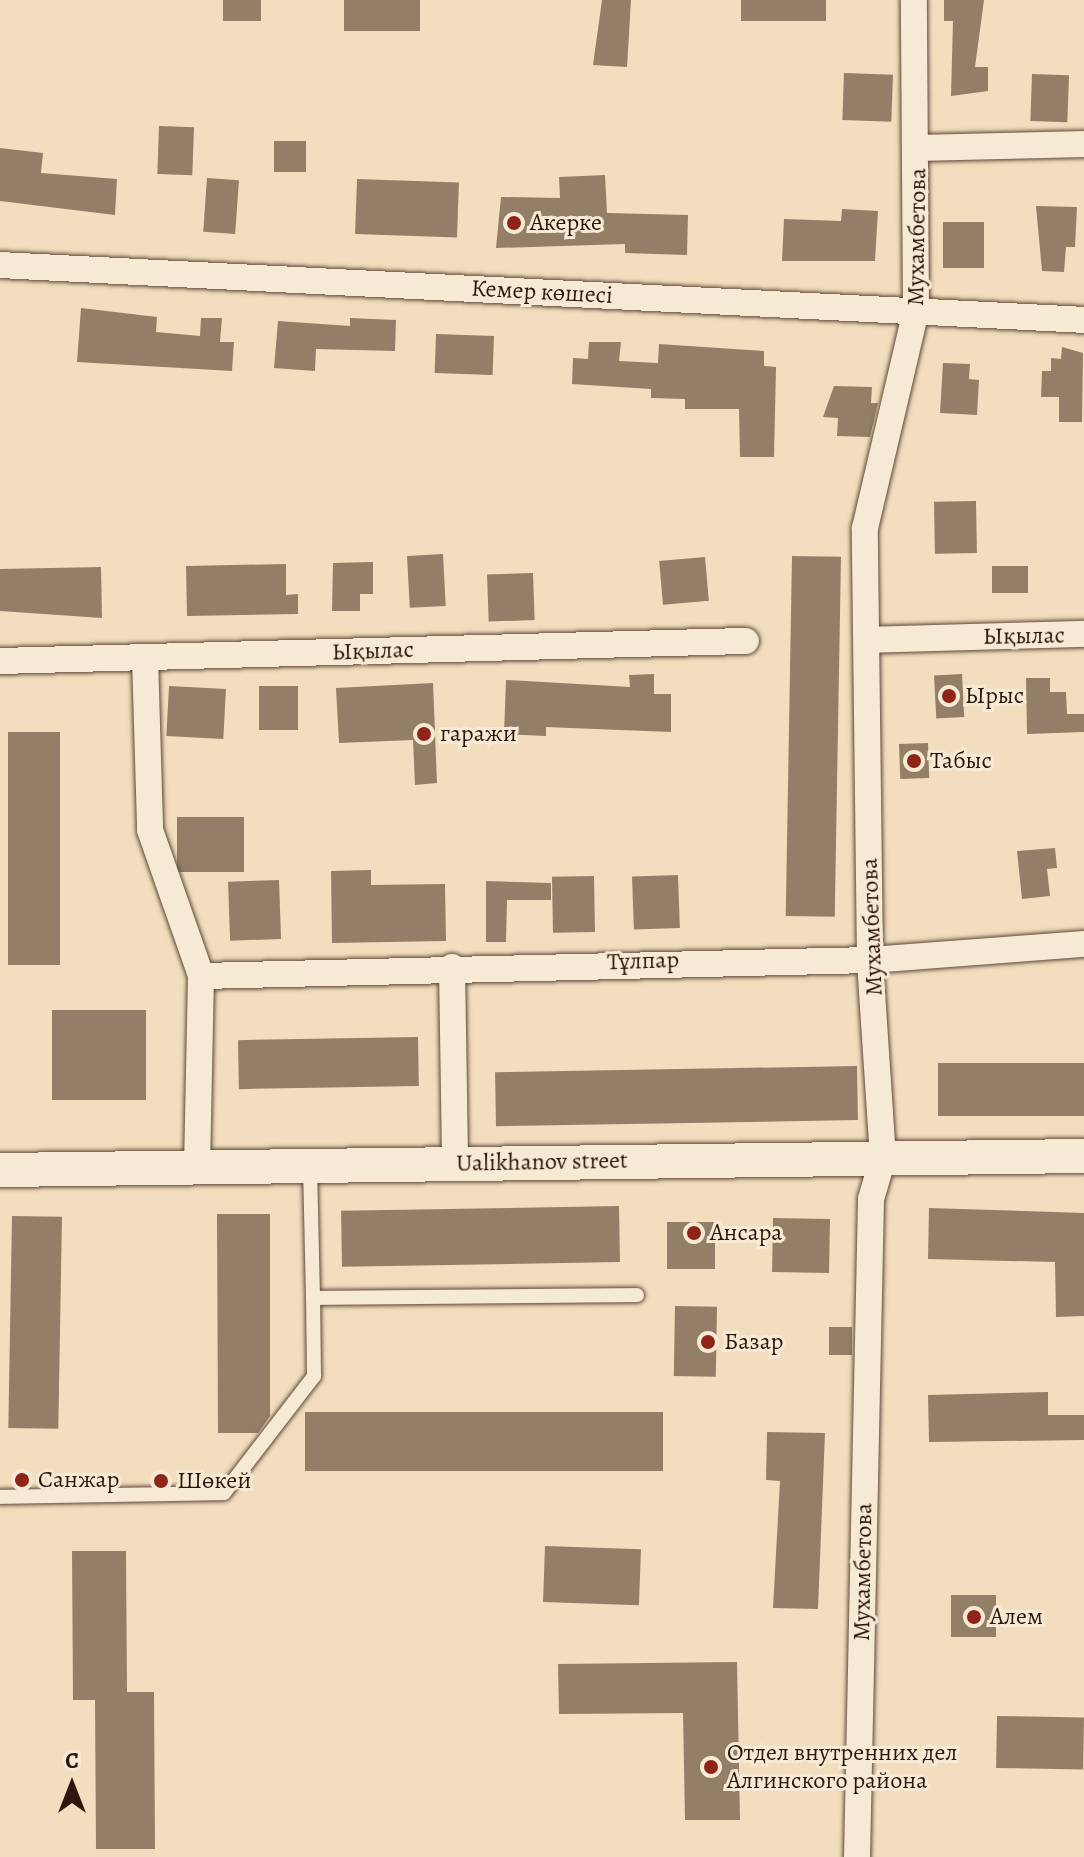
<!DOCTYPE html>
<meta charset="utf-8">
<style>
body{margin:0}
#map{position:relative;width:1084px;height:1857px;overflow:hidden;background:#f2debe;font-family:Alegreya,serif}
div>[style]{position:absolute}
.building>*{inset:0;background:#937e68;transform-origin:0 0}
.roads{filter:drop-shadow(0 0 2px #5e4838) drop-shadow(0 0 2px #5e4838)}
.service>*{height:14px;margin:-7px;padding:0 7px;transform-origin:7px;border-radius:7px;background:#f7ead5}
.minor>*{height:26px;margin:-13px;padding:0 13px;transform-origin:13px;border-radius:13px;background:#f7ead5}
.tertiary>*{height:34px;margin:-17px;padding:0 17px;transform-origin:17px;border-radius:17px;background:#f7ead5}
.dots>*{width:22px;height:22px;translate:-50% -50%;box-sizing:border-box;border:4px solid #f7ead5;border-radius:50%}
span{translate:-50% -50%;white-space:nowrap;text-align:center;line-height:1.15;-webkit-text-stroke:6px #f7ead5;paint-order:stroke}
.poi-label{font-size:24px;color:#2d160b}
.left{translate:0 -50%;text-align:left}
.street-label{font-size:24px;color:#2d160b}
.north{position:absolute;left:32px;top:1745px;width:80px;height:80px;-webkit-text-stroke:6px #f7ead5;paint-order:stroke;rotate:0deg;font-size:22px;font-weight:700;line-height:32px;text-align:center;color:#2d160b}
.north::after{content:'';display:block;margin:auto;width:28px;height:36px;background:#2d160b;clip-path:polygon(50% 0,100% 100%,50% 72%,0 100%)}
</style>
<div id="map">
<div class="building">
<i style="left:223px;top:0;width:38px;height:21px"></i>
<i style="left:344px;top:0;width:76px;height:31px"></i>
<i style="clip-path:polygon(602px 0,631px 0,627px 67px,593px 65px)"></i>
<i style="left:741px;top:0;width:85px;height:21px"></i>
<i style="clip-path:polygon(944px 0,984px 0,975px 67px,988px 67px,988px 91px,951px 96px,953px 21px,944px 21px)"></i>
<i style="left:844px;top:73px;width:49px;height:47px;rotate:2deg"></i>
<i style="left:1032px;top:74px;width:37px;height:47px;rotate:2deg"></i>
<i style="left:159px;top:126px;width:35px;height:48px;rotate:2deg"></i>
<i style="left:274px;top:141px;width:32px;height:31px"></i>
<i style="clip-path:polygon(0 148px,43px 153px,41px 173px,117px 179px,115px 215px,0 201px)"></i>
<i style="clip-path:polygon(605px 175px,607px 213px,688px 215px,687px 255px,625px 253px,625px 244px,496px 248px,501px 197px,560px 198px,559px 177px)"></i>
<i style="left:207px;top:178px;width:32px;height:54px;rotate:4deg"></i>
<i style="left:357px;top:179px;width:102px;height:55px;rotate:2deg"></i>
<i style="clip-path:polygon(1036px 206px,1077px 207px,1075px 247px,1066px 247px,1064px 272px,1042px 271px)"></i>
<i style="clip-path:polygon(842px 209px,878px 211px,875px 261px,782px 261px,784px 219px,841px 221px)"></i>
<i style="left:943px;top:222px;width:41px;height:46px"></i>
<i style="clip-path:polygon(81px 308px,157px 317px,156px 332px,200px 336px,201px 318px,222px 318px,220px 342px,234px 342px,232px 371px,77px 362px)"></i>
<i style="clip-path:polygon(350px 318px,396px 320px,395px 351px,316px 349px,315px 371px,274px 368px,278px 321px,350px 326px)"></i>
<i style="left:436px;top:334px;width:58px;height:39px;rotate:2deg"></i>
<i style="clip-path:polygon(589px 342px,621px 342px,619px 361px,658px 363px,659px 344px,764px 351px,764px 366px,776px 367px,774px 457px,740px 457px,739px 409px,685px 409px,685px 399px,651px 398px,651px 389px,572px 384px,573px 358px,588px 359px)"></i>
<i style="clip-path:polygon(1062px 347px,1083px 353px,1082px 422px,1059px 422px,1059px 397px,1041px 397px,1042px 371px,1051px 371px,1051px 358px,1061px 359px)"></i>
<i style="clip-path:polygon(943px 363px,970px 364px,969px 379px,979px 380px,977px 415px,940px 413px)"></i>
<i style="clip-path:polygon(834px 386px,872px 387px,871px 403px,878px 403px,870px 437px,837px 436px,838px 418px,823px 417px)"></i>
<i style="left:976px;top:501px;width:52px;height:42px;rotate:89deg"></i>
<i style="left:443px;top:554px;width:52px;height:36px;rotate:87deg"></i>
<i style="left:792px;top:556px;width:49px;height:360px;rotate:1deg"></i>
<i style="left:705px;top:557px;width:44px;height:46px;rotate:85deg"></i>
<i style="clip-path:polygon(373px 562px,373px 594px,360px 594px,360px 611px,332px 611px,333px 563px)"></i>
<i style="clip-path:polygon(286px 564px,286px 595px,298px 594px,298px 614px,187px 616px,186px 566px)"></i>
<i style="left:992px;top:566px;width:36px;height:27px"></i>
<i style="clip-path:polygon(101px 567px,102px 618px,0 611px,0 569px)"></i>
<i style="left:533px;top:573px;width:47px;height:46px;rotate:88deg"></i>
<i style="clip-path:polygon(654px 674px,654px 694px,671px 694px,671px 732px,546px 727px,546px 736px,504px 734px,506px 680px,630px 687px,629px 675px)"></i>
<i style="left:962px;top:674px;width:43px;height:28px;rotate:87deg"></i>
<i style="clip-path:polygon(1026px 678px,1050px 678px,1050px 692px,1066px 692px,1067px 714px,1084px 714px,1084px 732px,1027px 734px)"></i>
<i style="clip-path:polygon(433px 683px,437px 783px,415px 785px,413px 740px,339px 743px,336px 688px)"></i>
<i style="left:169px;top:686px;width:57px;height:50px;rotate:3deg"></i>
<i style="left:298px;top:686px;width:44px;height:39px;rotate:90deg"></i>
<i style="left:8px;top:732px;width:52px;height:233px"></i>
<i style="left:928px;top:743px;width:35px;height:29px;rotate:88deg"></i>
<i style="left:244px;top:817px;width:55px;height:67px;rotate:90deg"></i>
<i style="clip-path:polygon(1055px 848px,1057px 868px,1047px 869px,1050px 896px,1022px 899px,1017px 851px)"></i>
<i style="clip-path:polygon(371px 870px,371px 885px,445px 884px,446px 941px,332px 943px,331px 871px)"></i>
<i style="left:678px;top:875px;width:53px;height:46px;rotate:88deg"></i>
<i style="left:594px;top:876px;width:56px;height:42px;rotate:89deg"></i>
<i style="left:279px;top:880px;width:59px;height:51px;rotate:88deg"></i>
<i style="clip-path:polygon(486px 881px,551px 883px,551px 900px,507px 900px,506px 942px,486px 942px)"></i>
<i style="left:52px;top:1010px;width:94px;height:90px"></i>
<i style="left:418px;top:1037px;width:49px;height:180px;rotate:89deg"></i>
<i style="left:1084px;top:1063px;width:53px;height:146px;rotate:90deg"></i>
<i style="left:857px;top:1066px;width:54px;height:362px;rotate:89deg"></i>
<i style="left:619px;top:1206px;width:56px;height:278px;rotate:89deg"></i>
<i style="clip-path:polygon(929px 1208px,1084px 1213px,1084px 1316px,1056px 1317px,1055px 1262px,928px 1259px)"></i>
<i style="clip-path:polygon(217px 1214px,270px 1214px,270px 1416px,258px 1433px,218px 1433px)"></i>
<i style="left:12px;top:1216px;width:50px;height:212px;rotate:1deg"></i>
<i style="left:773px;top:1218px;width:57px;height:54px;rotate:1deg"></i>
<i style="left:667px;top:1222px;width:48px;height:47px"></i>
<i style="left:675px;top:1306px;width:42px;height:70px;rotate:1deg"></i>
<i style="left:829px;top:1327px;width:23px;height:28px"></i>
<i style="clip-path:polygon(1048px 1392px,1048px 1415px,1084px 1415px,1084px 1440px,929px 1442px,928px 1395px)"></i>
<i style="left:663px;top:1412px;width:59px;height:358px;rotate:90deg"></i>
<i style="clip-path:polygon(767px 1432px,825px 1433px,818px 1609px,773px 1608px,780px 1481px,766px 1480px)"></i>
<i style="left:545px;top:1546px;width:96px;height:56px;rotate:2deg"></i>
<i style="clip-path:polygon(72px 1551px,126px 1551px,127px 1692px,154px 1692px,155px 1849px,96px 1849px,95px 1700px,73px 1700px)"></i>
<i style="left:996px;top:1595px;width:42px;height:45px;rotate:90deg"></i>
<i style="clip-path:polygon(737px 1662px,740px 1820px,685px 1820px,683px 1713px,559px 1714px,558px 1664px)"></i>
<i style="left:997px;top:1716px;width:87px;height:52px;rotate:1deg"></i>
</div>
<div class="roads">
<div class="service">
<i style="left:310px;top:1166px;width:132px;rotate:88.7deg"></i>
<i style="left:313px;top:1298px;width:324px;rotate:-0.5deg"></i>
<i style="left:0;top:1497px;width:224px;rotate:-1deg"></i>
<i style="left:224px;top:1493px;width:148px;rotate:-52.4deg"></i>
<i style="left:314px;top:1376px;width:78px;rotate:-90.7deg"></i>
</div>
<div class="minor">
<i style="left:919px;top:148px;width:165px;rotate:-1.4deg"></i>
<i style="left:0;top:265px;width:1085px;rotate:2.9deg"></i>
<i style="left:867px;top:640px;width:217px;rotate:-1.6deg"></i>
<i style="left:145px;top:657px;width:173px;rotate:88.3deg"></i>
<i style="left:150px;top:830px;width:155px;rotate:70.7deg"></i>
<i style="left:201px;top:976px;width:191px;rotate:91.2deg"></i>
<i style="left:0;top:661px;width:746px;rotate:-1.54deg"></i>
<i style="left:452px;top:967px;width:197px;rotate:89.1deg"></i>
<i style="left:201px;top:976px;width:669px;rotate:-1.37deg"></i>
<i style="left:870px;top:960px;width:215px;rotate:-4.3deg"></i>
<i style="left:857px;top:1857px;width:658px;rotate:-88.78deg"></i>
<i style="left:871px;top:1199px;width:43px;rotate:-73.7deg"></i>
<i style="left:883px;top:1158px;width:198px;rotate:-93.8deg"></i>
<i style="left:870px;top:960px;width:432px;rotate:-90.7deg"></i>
<i style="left:865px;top:528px;width:223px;rotate:-76.8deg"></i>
<i style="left:916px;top:311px;width:311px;rotate:-90.4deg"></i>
</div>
<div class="tertiary">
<i style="left:0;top:1170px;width:1084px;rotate:-0.74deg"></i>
</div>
</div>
<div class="dots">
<i style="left:514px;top:223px;background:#8f2418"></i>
<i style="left:949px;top:696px;background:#8f2418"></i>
<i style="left:424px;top:734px;background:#8f2418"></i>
<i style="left:914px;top:761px;background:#8f2418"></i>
<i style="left:694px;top:1233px;background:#8f2418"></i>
<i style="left:708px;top:1342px;background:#8f2418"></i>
<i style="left:22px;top:1480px;background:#8f2418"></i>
<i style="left:161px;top:1481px;background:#8f2418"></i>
<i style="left:974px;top:1617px;background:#8f2418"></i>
<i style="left:711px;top:1767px;background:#8f2418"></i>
</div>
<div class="poi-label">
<span class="left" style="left:530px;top:223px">Акерке</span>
<span class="left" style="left:965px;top:696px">Ырыс</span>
<span class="left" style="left:440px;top:734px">гаражи</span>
<span class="left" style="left:930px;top:761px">Табыс</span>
<span class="left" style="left:710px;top:1233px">Ансара</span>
<span class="left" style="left:724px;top:1342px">Базар</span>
<span class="left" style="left:38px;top:1480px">Санжар</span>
<span class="left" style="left:177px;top:1481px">Шөкей</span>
<span class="left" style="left:990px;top:1617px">Алем</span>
<span class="left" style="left:727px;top:1767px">Отдел внутренних дел<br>Алгинского района</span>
</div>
<div class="street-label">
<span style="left:917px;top:237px;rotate:-89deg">Мухамбетова</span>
<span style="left:542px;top:292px;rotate:3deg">Кемер көшесі</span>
<span style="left:1024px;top:636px;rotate:-1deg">Ықылас</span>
<span style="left:373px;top:651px;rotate:-2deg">Ықылас</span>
<span style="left:872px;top:927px;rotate:-92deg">Мухамбетова</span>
<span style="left:643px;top:961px;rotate:-2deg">Тұлпар</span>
<span style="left:542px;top:1162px;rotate:-1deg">Ualikhanov street</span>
<span style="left:863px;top:1572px;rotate:-89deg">Мухамбетова</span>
</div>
<div class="north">С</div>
</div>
